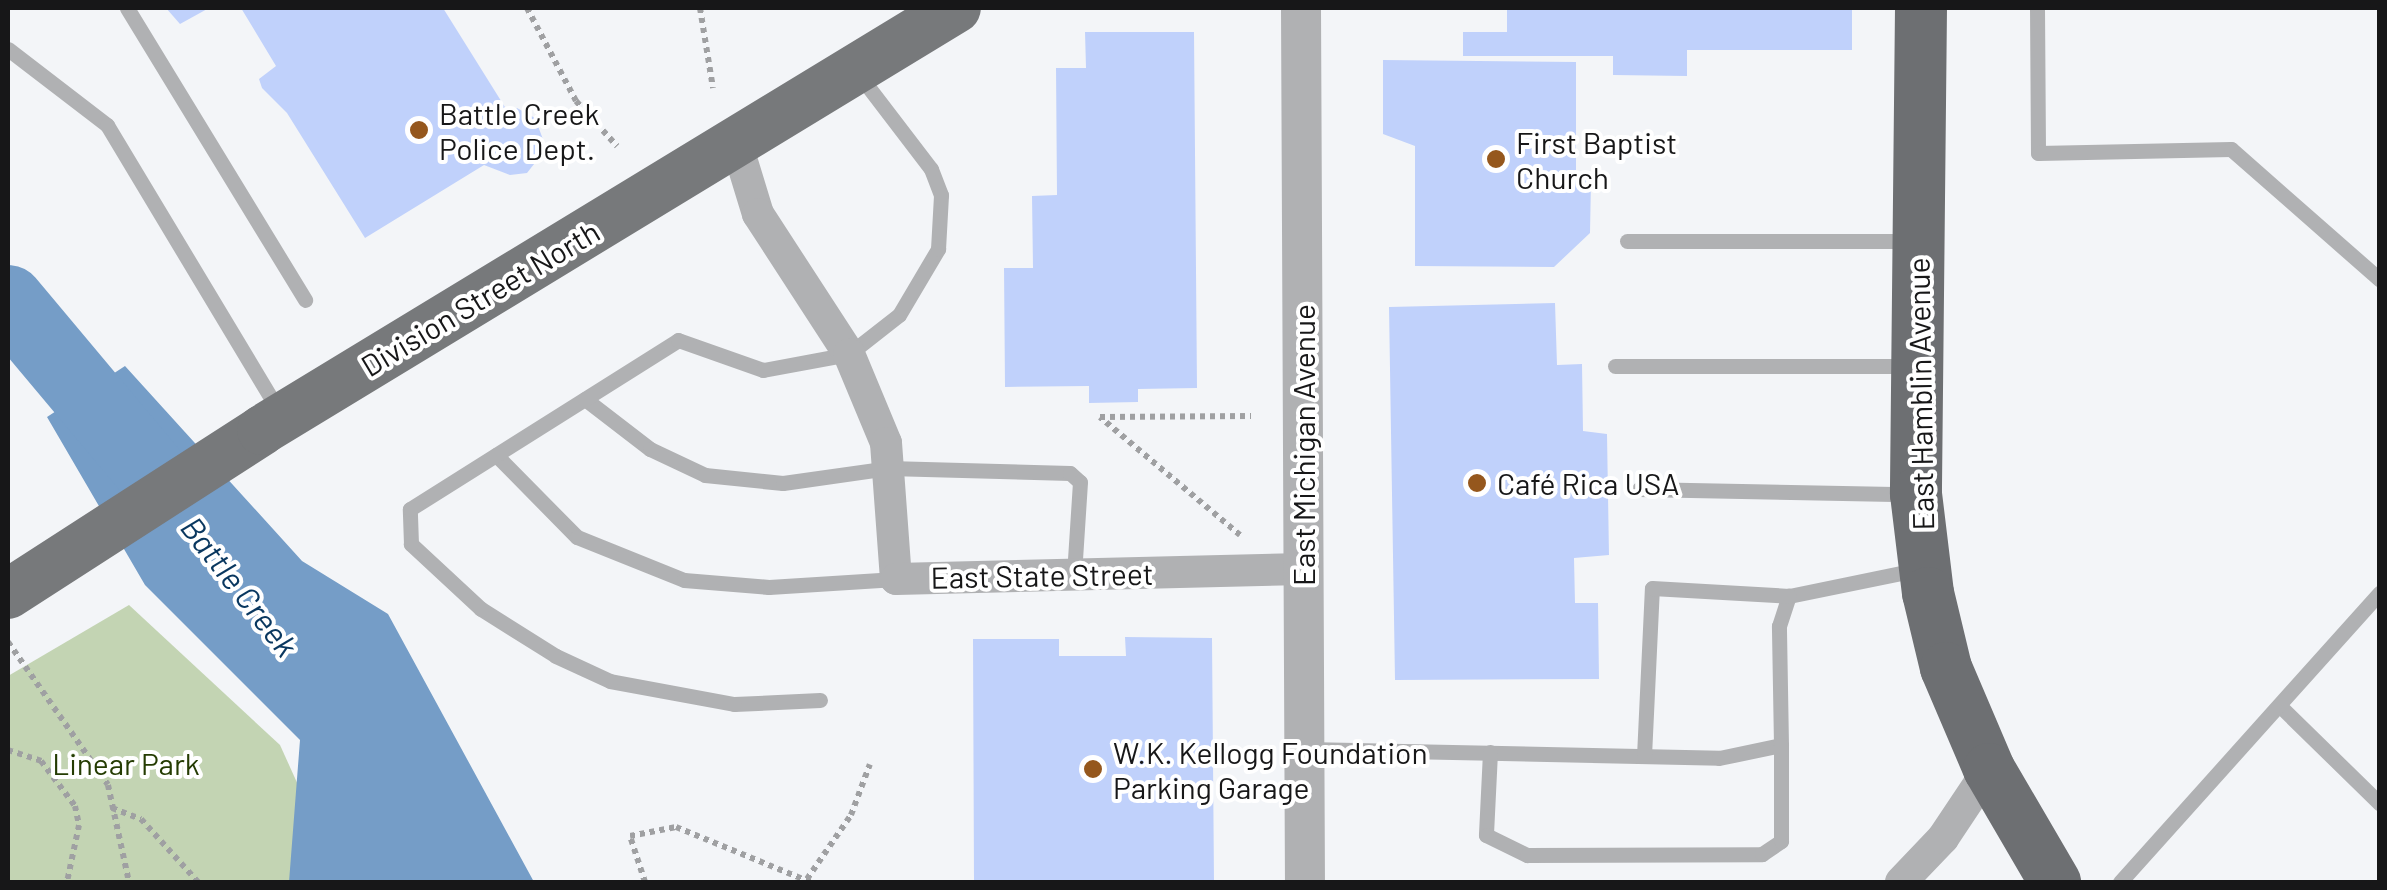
<!DOCTYPE html>
<meta charset="utf-8">
<style>
body{margin:0}
#map{position:relative;width:2387px;height:890px;overflow:hidden;background:#f3f5f8;font-family:Barlow,sans-serif}
div>[style]{position:absolute}
.green>*{inset:0;background:#c3d4b3}
.water>*{inset:0;background:#759dc7}
.river>*{height:72px;margin:-36px;padding:0 36px;transform-origin:36px;border-radius:36px;background:#759dc7}
.building>*{inset:0;background:#c0d1fb}
.path>*{height:6px;margin-top:-3px;transform-origin:0;background:repeating-linear-gradient(90deg,#9fa0a2 0 5px,transparent 0 10px)}
.service>*{height:15px;margin:-7.5px;padding:0 7.5px;transform-origin:7.5px;border-radius:7.5px;background:#b0b1b3}
.minor>*{height:32px;margin:-16px;padding:0 16px;transform-origin:16px;border-radius:16px;background:#b0b1b3}
.tertiary>*{height:40px;margin:-20px;padding:0 20px;transform-origin:20px;border-radius:20px;background:#b0b1b3}
.primary>*{height:50px;margin:-25px;padding:0 25px;transform-origin:25px;border-radius:25px;background:#77797b}
.trunk>*{height:52px;margin:-26px;padding:0 26px;transform-origin:26px;border-radius:26px;background:#6d6f72}
.dots>*{width:28px;height:28px;translate:-50% -50%;box-sizing:border-box;border:5px solid #fff;border-radius:50%}
span{translate:-50% -50%;white-space:nowrap;text-align:center;line-height:1.15;-webkit-text-stroke:8px #fff;paint-order:stroke}
.poi-label{font-size:30px;color:#171718}
.left{translate:0 -50%;text-align:left}
.street-label{font-size:30px;color:#171718}
.park-label{font-size:30px;color:#253c03}
.water-label{font-size:32px;color:#09375f;font-style:italic}
.frame{position:absolute;inset:0;border:10px solid #171718;pointer-events:none}
</style>
<div id="map">
<div class="green">
<i style="clip-path:polygon(129px 605px,280px 745px,342px 882px,8px 882px,8px 676px)"></i>
</div>
<div class="water">
<i style="clip-path:polygon(125px 366px,302px 561px,388px 614px,534px 882px,289px 882px,300px 740px,145px 585px,47px 417px)"></i>
</div>
<div class="river">
<i style="left:8px;top:301px;width:221px;rotate:50deg"></i>
</div>
<div class="building">
<i style="clip-path:polygon(166px 8px,209px 8px,180px 24px)"></i>
<i style="clip-path:polygon(241px 8px,443px 8px,508px 112px,517px 108px,535px 118px,544px 142px,538px 159px,527px 173px,510px 175px,484px 165px,365px 238px,287px 113px,262px 88px,259px 79px,276px 66px)"></i>
<i style="clip-path:polygon(1507px 8px,1852px 8px,1852px 50px,1687px 50px,1687px 76px,1613px 75px,1613px 56px,1463px 56px,1463px 32px,1507px 32px)"></i>
<i style="clip-path:polygon(1085px 32px,1194px 32px,1197px 388px,1138px 389px,1138px 402px,1089px 403px,1089px 386px,1005px 387px,1004px 268px,1033px 268px,1032px 196px,1057px 195px,1056px 68px,1086px 68px)"></i>
<i style="clip-path:polygon(1383px 60px,1576px 62px,1576px 171px,1591px 181px,1590px 233px,1554px 267px,1415px 266px,1415px 146px,1383px 134px)"></i>
<i style="clip-path:polygon(1555px 303px,1557px 365px,1582px 364px,1583px 431px,1607px 434px,1609px 555px,1574px 558px,1575px 603px,1598px 603px,1599px 679px,1395px 680px,1389px 307px)"></i>
<i style="clip-path:polygon(1125px 637px,1212px 638px,1214px 882px,974px 882px,973px 639px,1059px 639px,1059px 656px,1126px 656px)"></i>
</div>
<div class="path">
<i style="left:527px;top:8px;width:105px;rotate:62.2deg"></i>
<i style="left:576px;top:101px;width:61px;rotate:47.7deg"></i>
<i style="left:700px;top:8px;width:81px;rotate:80.8deg"></i>
<i style="left:1240px;top:535px;width:183px;rotate:-139.9deg"></i>
<i style="left:1100px;top:417px;width:151px;rotate:-0.4deg"></i>
<i style="left:8px;top:642px;width:174px;rotate:55deg"></i>
<i style="left:108px;top:785px;width:99px;rotate:77.8deg"></i>
<i style="left:8px;top:750px;width:35px;rotate:18deg"></i>
<i style="left:41px;top:761px;width:56px;rotate:52.9deg"></i>
<i style="left:75px;top:806px;width:19px;rotate:78deg"></i>
<i style="left:79px;top:825px;width:58px;rotate:101.9deg"></i>
<i style="left:112px;top:808px;width:31px;rotate:21deg"></i>
<i style="left:141px;top:819px;width:85px;rotate:47.9deg"></i>
<i style="left:807px;top:879px;width:78px;rotate:-55.5deg"></i>
<i style="left:851px;top:815px;width:54px;rotate:-69.6deg"></i>
<i style="left:645px;top:882px;width:48px;rotate:-108.1deg"></i>
<i style="left:630px;top:836px;width:47px;rotate:-11.1deg"></i>
<i style="left:676px;top:827px;width:145px;rotate:22.3deg"></i>
</div>
<div class="service">
<i style="left:127px;top:8px;width:342px;rotate:58.6deg"></i>
<i style="left:2037px;top:8px;width:145px;rotate:89.6deg"></i>
<i style="left:2038px;top:153px;width:193px;rotate:-1.2deg"></i>
<i style="left:2231px;top:149px;width:198px;rotate:41.3deg"></i>
<i style="left:8px;top:49px;width:125px;rotate:37.5deg"></i>
<i style="left:107px;top:125px;width:336px;rotate:59deg"></i>
<i style="left:1627px;top:241px;width:283px"></i>
<i style="left:1615px;top:366px;width:293px"></i>
<i style="left:585px;top:399px;width:82px;rotate:37.6deg"></i>
<i style="left:650px;top:449px;width:61px;rotate:25.3deg"></i>
<i style="left:705px;top:475px;width:78px;rotate:5.9deg"></i>
<i style="left:783px;top:483px;width:106px;rotate:-8.1deg"></i>
<i style="left:888px;top:468px;width:182px;rotate:1.6deg"></i>
<i style="left:1070px;top:473px;width:13px;rotate:42deg"></i>
<i style="left:1080px;top:482px;width:92px;rotate:93.7deg"></i>
<i style="left:496px;top:455px;width:115px;rotate:45.4deg"></i>
<i style="left:577px;top:537px;width:115px;rotate:21.9deg"></i>
<i style="left:684px;top:580px;width:85px;rotate:4.7deg"></i>
<i style="left:769px;top:587px;width:127px;rotate:-3.6deg"></i>
<i style="left:1639px;top:489px;width:268px;rotate:1.1deg"></i>
<i style="left:820px;top:700px;width:86px;rotate:177.3deg"></i>
<i style="left:734px;top:704px;width:126px;rotate:-169.5deg"></i>
<i style="left:610px;top:681px;width:60px;rotate:-155.2deg"></i>
<i style="left:556px;top:656px;width:89px;rotate:-147.9deg"></i>
<i style="left:481px;top:609px;width:96px;rotate:-137.1deg"></i>
<i style="left:411px;top:544px;width:35px;rotate:-92deg"></i>
<i style="left:410px;top:509px;width:317px;rotate:-32.2deg"></i>
<i style="left:678px;top:340px;width:90px;rotate:19.4deg"></i>
<i style="left:763px;top:370px;width:87px;rotate:-10.5deg"></i>
<i style="left:849px;top:354px;width:63px;rotate:-38deg"></i>
<i style="left:899px;top:315px;width:77px;rotate:-59.4deg"></i>
<i style="left:938px;top:249px;width:54px;rotate:-86.8deg"></i>
<i style="left:941px;top:195px;width:28px;rotate:-111deg"></i>
<i style="left:931px;top:169px;width:117px;rotate:-127.4deg"></i>
<i style="left:2280px;top:706px;width:140px;rotate:44.4deg"></i>
<i style="left:1306px;top:749px;width:413px;rotate:1.2deg"></i>
<i style="left:1719px;top:758px;width:63px;rotate:-11.8deg"></i>
<i style="left:1781px;top:745px;width:119px;rotate:-91deg"></i>
<i style="left:1779px;top:626px;width:32px;rotate:-72deg"></i>
<i style="left:1789px;top:596px;width:130px;rotate:-11.6deg"></i>
<i style="left:1490px;top:752px;width:83px;rotate:92.8deg"></i>
<i style="left:1486px;top:835px;width:46px;rotate:26deg"></i>
<i style="left:1527px;top:855px;width:235px;rotate:-0.2deg"></i>
<i style="left:1762px;top:854px;width:23px;rotate:-34deg"></i>
<i style="left:1781px;top:841px;width:96px;rotate:-90deg"></i>
<i style="left:1644px;top:756px;width:168px;rotate:-87.3deg"></i>
<i style="left:1652px;top:588px;width:137px;rotate:3.3deg"></i>
<i style="left:2120px;top:882px;width:389px;rotate:-48.1deg"></i>
</div>
<div class="minor">
<i style="left:736px;top:142px;width:75px;rotate:73deg"></i>
<i style="left:758px;top:214px;width:167px;rotate:57deg"></i>
<i style="left:849px;top:354px;width:96px;rotate:67.4deg"></i>
<i style="left:886px;top:443px;width:136px;rotate:85.8deg"></i>
<i style="left:896px;top:579px;width:407px;rotate:-1.4deg"></i>
<i style="left:1901px;top:882px;width:61px;rotate:-46.3deg"></i>
<i style="left:1943px;top:838px;width:83px;rotate:-56.3deg"></i>
</div>
<div class="tertiary">
<i style="left:1301px;top:8px;width:874px;rotate:89.74deg"></i>
</div>
<div class="primary">
<i style="left:8px;top:594px;width:302px;rotate:-32.8deg"></i>
<i style="left:262px;top:430px;width:812px;rotate:-31.3deg"></i>
</div>
<div class="trunk">
<i style="left:1921px;top:8px;width:486px;rotate:90.6deg"></i>
<i style="left:1916px;top:494px;width:100px;rotate:83.1deg"></i>
<i style="left:1928px;top:593px;width:77px;rotate:76.5deg"></i>
<i style="left:1946px;top:668px;width:110px;rotate:66.9deg"></i>
<i style="left:1989px;top:769px;width:131px;rotate:59.7deg"></i>
</div>
<div class="dots">
<i style="left:419px;top:130px;background:#95571d"></i>
<i style="left:1496px;top:159px;background:#95571d"></i>
<i style="left:1477px;top:483px;background:#95571d"></i>
<i style="left:1093px;top:769px;background:#95571d"></i>
</div>
<div class="poi-label">
<span class="left" style="left:439px;top:130px">Battle Creek<br>Police Dept.</span>
<span class="left" style="left:1516px;top:159px">First Baptist<br>Church</span>
<span class="left" style="left:1497px;top:483px">Café Rica USA</span>
<span class="left" style="left:1113px;top:769px">W.K. Kellogg Foundation<br>Parking Garage</span>
</div>
<div class="street-label">
<span style="left:480px;top:298px;rotate:-31deg">Division Street North</span>
<span style="left:1920px;top:394px;rotate:-91deg">East Hamblin Avenue</span>
<span style="left:1303px;top:445px;rotate:-90deg">East Michigan Avenue</span>
<span style="left:1042px;top:575px;rotate:-1deg">East State Street</span>
</div>
<div class="park-label">
<span style="left:126px;top:763px">Linear Park</span>
</div>
<div class="water-label">
<span style="left:240px;top:586px;rotate:52deg">Battle Creek</span>
</div>
<div class="frame"></div>
</div>
